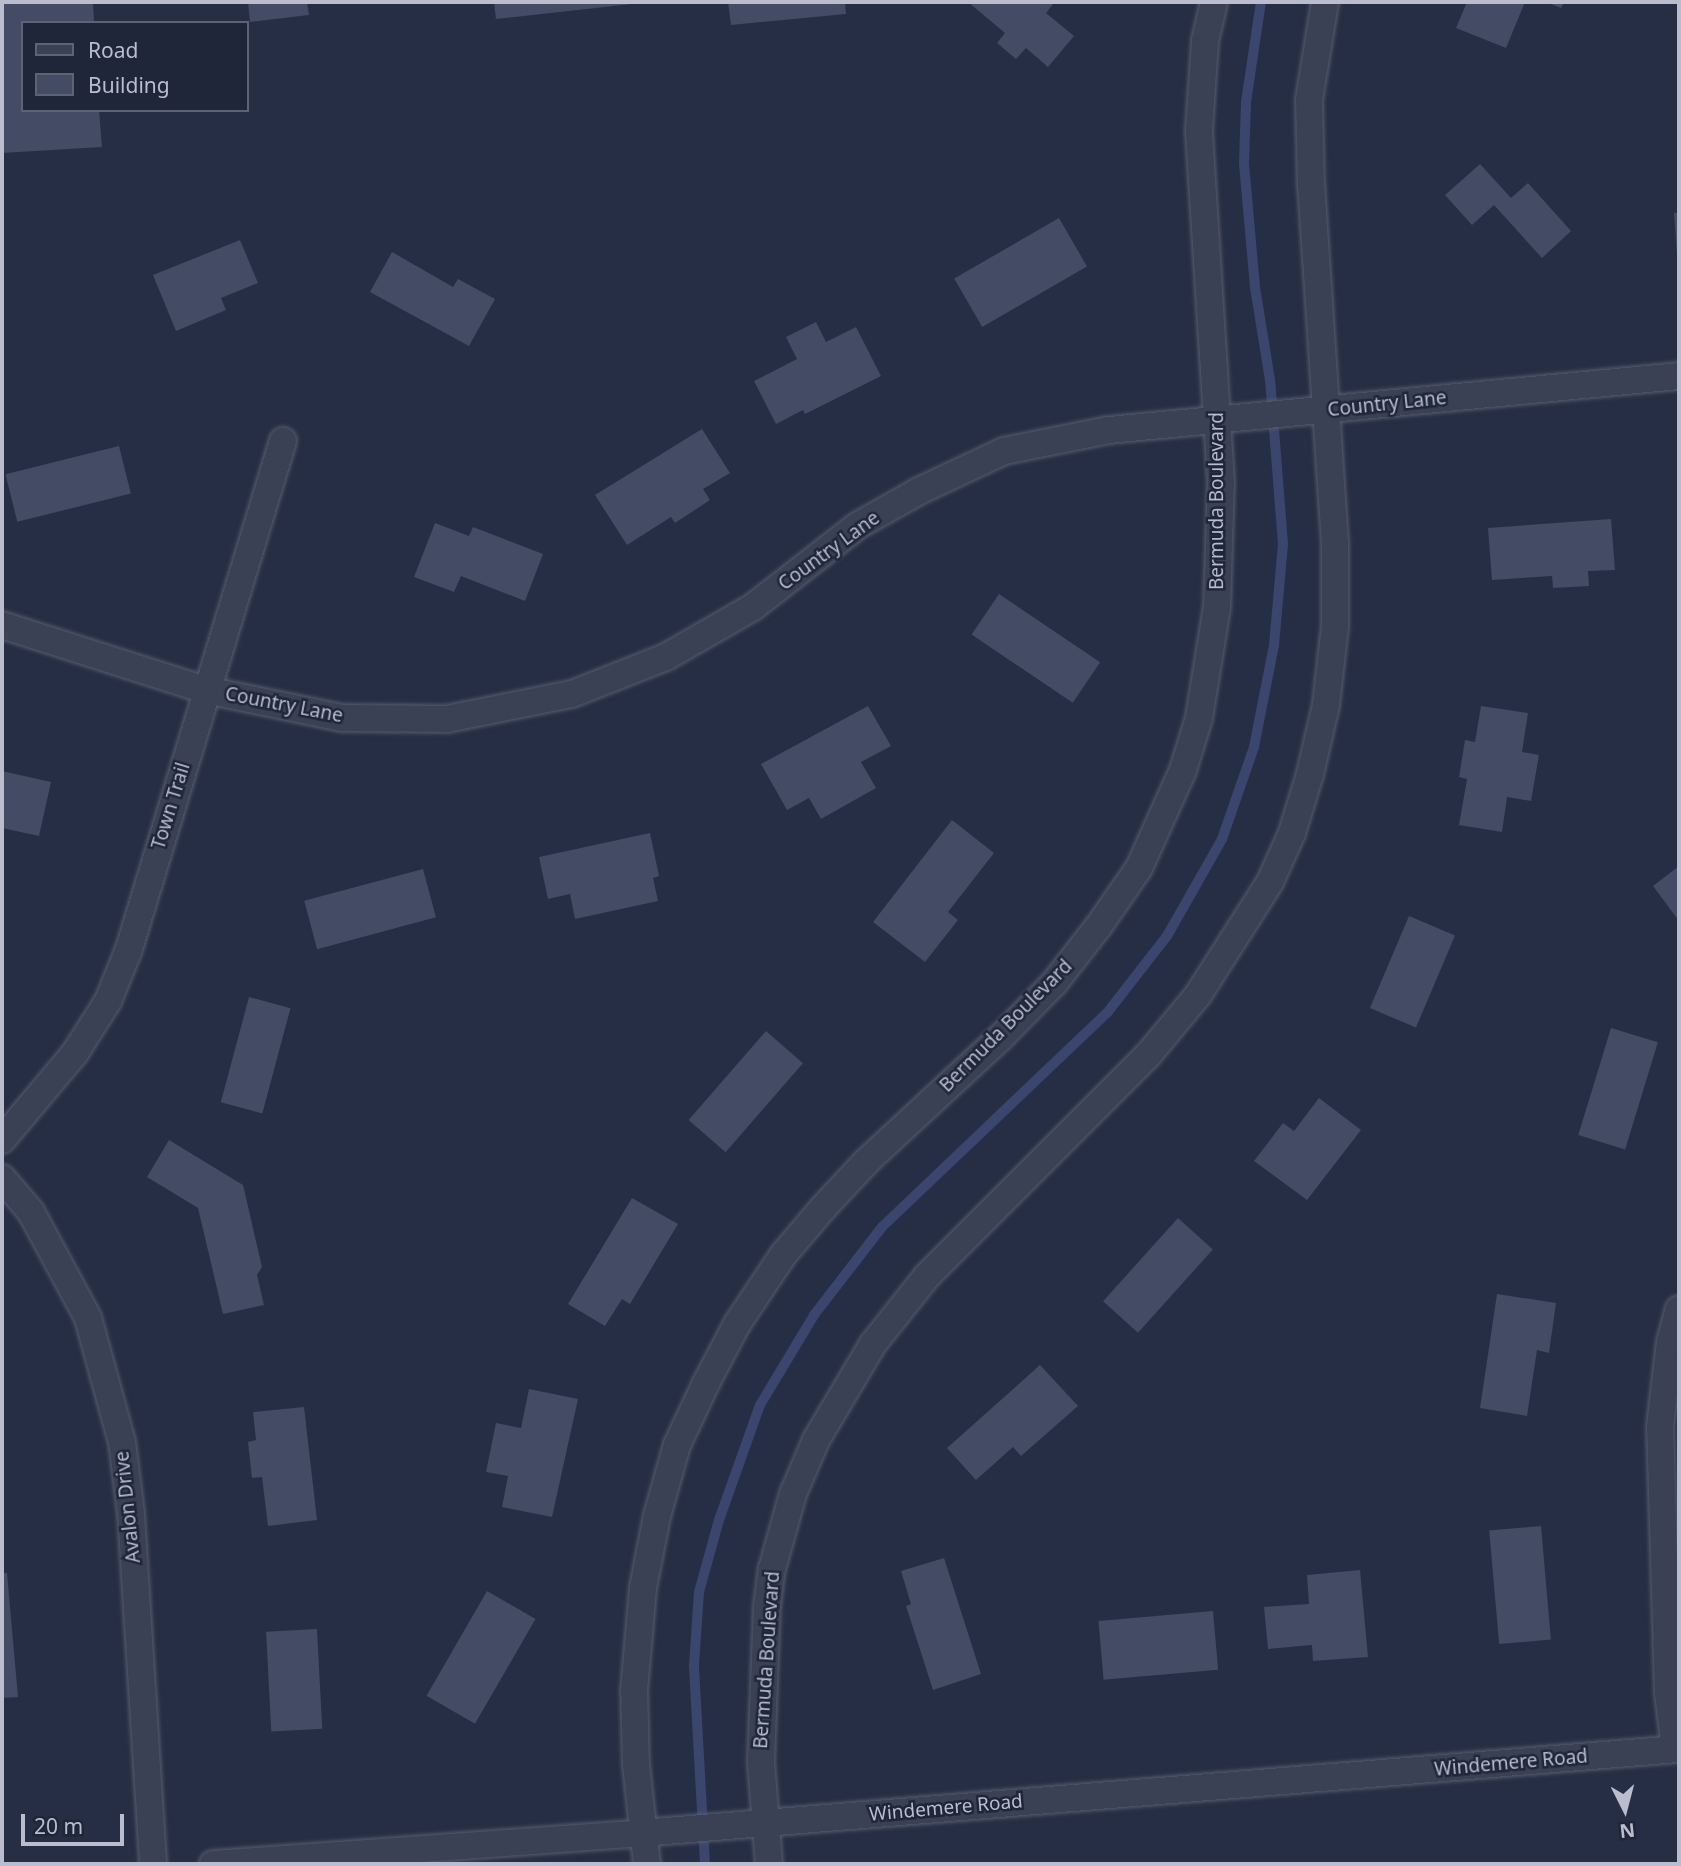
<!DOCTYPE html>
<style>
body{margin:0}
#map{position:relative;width:1681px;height:1866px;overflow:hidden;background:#262e45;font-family:"Noto Sans",sans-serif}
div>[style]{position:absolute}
.stream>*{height:10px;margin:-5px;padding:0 5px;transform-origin:5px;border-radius:5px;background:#3a466d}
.building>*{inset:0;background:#434b65;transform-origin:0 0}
.roads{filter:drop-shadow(0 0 2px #575c6f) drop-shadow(0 0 2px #575c6f)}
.minor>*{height:26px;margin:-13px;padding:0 13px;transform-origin:13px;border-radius:13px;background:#3b4154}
span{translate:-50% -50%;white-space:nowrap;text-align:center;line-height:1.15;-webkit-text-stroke:5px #1f263a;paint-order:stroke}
.street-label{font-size:19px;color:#b9bdce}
.frame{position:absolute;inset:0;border:4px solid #b9bdce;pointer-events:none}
.legend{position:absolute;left:21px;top:21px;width:228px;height:91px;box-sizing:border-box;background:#1f263a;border:2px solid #5d6275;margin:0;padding:9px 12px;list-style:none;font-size:21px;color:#b9bdce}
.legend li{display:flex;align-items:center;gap:14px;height:35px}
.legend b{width:35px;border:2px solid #5d6275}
.north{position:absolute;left:1590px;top:1775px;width:70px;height:70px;-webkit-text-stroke:5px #1f263a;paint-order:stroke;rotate:174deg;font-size:19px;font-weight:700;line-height:28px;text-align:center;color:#b9bdce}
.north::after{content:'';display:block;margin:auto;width:24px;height:32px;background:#b9bdce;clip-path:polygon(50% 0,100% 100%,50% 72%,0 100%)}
.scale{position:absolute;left:21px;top:1814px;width:103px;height:32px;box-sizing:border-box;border:4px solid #b9bdce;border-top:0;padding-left:9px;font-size:21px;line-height:24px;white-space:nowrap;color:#b9bdce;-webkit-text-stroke:5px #1f263a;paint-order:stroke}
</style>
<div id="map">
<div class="stream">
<i style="left:705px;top:1864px;width:199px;rotate:-93.2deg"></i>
<i style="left:694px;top:1665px;width:73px;rotate:-86.1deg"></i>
<i style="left:699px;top:1592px;width:75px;rotate:-74.5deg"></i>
<i style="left:719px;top:1520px;width:122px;rotate:-70.4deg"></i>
<i style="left:760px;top:1405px;width:105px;rotate:-59deg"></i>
<i style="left:814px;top:1315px;width:111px;rotate:-52.3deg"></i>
<i style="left:882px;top:1227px;width:311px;rotate:-43.6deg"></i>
<i style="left:1107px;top:1013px;width:98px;rotate:-52.1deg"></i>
<i style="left:1167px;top:936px;width:112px;rotate:-60.4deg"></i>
<i style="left:1222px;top:839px;width:97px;rotate:-70.8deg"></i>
<i style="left:1254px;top:747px;width:104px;rotate:-78.9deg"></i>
<i style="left:1274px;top:645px;width:101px;rotate:-84.9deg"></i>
<i style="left:1283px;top:544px;width:165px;rotate:-94.5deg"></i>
<i style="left:1270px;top:380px;width:94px;rotate:-99.2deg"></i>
<i style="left:1255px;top:287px;width:124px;rotate:-95.1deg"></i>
<i style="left:1244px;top:163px;width:61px;rotate:-88.1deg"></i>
<i style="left:1246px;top:102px;width:101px;rotate:-81.5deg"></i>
</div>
<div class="building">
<i style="clip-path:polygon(2px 2px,93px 2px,94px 23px,23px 23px,23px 110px,99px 110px,102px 147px,2px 153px)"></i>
<i style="clip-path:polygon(248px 2px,307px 2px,309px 15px,250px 22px)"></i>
<i style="clip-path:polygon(494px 2px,632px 2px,632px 4px,496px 19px)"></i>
<i style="clip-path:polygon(728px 2px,845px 2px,846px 14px,731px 25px)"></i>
<i style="clip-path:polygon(968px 2px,1052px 2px,1054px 3px,1046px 13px,1074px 36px,1048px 67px,1026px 48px,1016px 59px,997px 43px,1005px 33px)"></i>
<i style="clip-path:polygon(1467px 2px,1525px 2px,1506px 48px,1456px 28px)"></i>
<i style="clip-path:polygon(1546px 2px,1564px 2px,1561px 8px)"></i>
<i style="clip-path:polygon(1480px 164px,1511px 198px,1528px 183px,1571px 231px,1542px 258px,1494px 205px,1472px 225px,1445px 195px)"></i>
<i style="clip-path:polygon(1674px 213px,1679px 213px,1679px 254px,1677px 254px)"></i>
<i style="left:1059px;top:218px;width:56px;height:121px;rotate:60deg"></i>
<i style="clip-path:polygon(240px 240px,258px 283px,221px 298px,226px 310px,176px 331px,153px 275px)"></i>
<i style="clip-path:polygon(392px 252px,453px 287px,458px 279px,495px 299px,469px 346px,370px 292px)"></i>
<i style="clip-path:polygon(816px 322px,826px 342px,856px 327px,881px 376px,805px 414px,803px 410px,776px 424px,754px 381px,797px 359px,786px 337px)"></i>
<i style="clip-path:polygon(702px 429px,730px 473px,703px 489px,710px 500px,675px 523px,671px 517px,627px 545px,595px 495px)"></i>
<i style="left:119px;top:446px;width:49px;height:117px;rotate:76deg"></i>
<i style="clip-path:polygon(1611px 519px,1615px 570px,1588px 571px,1589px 586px,1553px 588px,1552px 576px,1492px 580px,1488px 528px)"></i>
<i style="clip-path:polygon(435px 523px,469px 536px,473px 527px,543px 554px,525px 601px,461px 576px,454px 592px,414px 577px)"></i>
<i style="left:999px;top:594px;width:122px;height:49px;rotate:34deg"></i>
<i style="clip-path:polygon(868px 706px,891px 746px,861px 762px,876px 788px,821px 819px,809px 798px,787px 810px,761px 764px)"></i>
<i style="clip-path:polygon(1481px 706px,1528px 713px,1522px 752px,1539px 755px,1531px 801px,1507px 797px,1502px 832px,1459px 825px,1467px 779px,1459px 777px,1465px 740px,1475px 742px)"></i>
<i style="clip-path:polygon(2px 771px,51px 782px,39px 836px,2px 828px)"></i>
<i style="clip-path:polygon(952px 820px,994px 853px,948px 912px,958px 920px,925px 962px,873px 922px)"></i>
<i style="clip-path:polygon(650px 833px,659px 876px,653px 878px,658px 901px,575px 919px,570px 894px,548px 899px,539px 857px)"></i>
<i style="clip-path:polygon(1679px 866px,1679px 921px,1653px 886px)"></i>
<i style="left:423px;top:869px;width:50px;height:123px;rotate:75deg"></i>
<i style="left:1409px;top:916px;width:50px;height:100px;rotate:23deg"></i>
<i style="left:249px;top:997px;width:43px;height:109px;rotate:15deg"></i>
<i style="left:1611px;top:1028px;width:49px;height:112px;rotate:17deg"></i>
<i style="left:766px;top:1031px;width:49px;height:118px;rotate:41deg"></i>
<i style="clip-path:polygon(1319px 1098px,1361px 1130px,1307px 1200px,1254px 1161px,1283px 1123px,1294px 1131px)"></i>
<i style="clip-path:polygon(169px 1140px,243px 1185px,262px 1267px,257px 1275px,264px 1305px,223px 1314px,198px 1208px,147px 1177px)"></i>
<i style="clip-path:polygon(632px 1198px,678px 1224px,630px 1304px,622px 1299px,605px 1326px,568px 1304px)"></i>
<i style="left:1178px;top:1218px;width:47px;height:112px;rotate:42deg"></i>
<i style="clip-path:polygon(1497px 1294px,1556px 1303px,1549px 1353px,1537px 1350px,1527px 1416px,1480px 1408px)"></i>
<i style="clip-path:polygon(1040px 1365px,1078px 1406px,1021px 1456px,1013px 1447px,976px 1480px,947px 1448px)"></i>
<i style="clip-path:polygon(529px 1389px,578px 1399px,552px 1517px,502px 1507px,508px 1476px,486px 1472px,496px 1423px,521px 1428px)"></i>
<i style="clip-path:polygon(304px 1407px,317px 1520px,268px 1526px,262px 1477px,252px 1478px,248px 1442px,256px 1440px,253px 1412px)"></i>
<i style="left:1541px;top:1526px;width:114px;height:52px;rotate:85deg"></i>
<i style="clip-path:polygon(944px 1558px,981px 1674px,933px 1690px,906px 1606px,911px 1604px,901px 1571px)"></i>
<i style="clip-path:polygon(1360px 1570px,1368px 1657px,1313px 1661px,1312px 1645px,1268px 1649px,1264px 1607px,1309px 1604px,1307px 1575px)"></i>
<i style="clip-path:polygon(2px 1573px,7px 1573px,18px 1697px,2px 1698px)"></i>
<i style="left:487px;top:1591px;width:56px;height:121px;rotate:30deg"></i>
<i style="left:1213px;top:1611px;width:59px;height:115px;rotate:85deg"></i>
<i style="left:317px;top:1629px;width:100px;height:51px;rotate:87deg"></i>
</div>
<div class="roads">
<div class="minor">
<i style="left:2px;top:625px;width:214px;rotate:17.7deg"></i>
<i style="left:206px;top:690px;width:140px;rotate:11.6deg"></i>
<i style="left:343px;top:718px;width:104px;rotate:0.6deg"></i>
<i style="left:447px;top:719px;width:127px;rotate:-11.3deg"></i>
<i style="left:572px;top:694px;width:101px;rotate:-21.5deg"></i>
<i style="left:666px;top:657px;width:100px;rotate:-29.9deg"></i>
<i style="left:753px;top:607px;width:132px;rotate:-37.9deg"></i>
<i style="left:857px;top:526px;width:71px;rotate:-29.4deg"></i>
<i style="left:919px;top:491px;width:94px;rotate:-25.2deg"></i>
<i style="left:1004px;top:451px;width:107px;rotate:-11.3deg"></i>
<i style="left:1109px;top:430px;width:573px;rotate:-5.41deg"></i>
<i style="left:2px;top:1140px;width:114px;rotate:-50deg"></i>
<i style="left:75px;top:1053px;width:62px;rotate:-57.6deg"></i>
<i style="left:108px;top:1001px;width:56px;rotate:-68deg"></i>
<i style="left:129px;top:949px;width:531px;rotate:-73.14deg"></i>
<i style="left:2px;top:1178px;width:45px;rotate:49.5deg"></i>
<i style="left:31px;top:1212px;width:120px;rotate:61.7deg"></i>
<i style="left:88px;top:1318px;width:129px;rotate:74.7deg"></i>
<i style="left:122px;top:1442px;width:72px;rotate:82.8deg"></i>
<i style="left:131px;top:1513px;width:352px;rotate:86.4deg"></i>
<i style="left:1675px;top:1749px;width:56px;rotate:-97.1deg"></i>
<i style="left:1668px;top:1693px;width:266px;rotate:-91.7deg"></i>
<i style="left:1660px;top:1427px;width:86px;rotate:-83.3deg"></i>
<i style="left:1670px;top:1342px;width:34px;rotate:-75deg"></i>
<i style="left:213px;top:1864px;width:429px;rotate:-4.1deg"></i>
<i style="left:641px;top:1833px;width:1041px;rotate:-4.63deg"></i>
<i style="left:647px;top:1864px;width:100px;rotate:-96.3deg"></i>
<i style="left:636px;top:1765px;width:74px;rotate:-91.5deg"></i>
<i style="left:634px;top:1691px;width:103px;rotate:-85deg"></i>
<i style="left:643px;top:1588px;width:73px;rotate:-79deg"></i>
<i style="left:657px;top:1516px;width:74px;rotate:-74.3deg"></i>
<i style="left:677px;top:1445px;width:68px;rotate:-64.9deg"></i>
<i style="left:706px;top:1383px;width:67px;rotate:-62.3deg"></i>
<i style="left:737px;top:1324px;width:83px;rotate:-56.3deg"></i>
<i style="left:783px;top:1255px;width:62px;rotate:-49.6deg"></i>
<i style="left:823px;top:1208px;width:63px;rotate:-46.9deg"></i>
<i style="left:866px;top:1162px;width:184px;rotate:-42.8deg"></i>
<i style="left:1001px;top:1037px;width:77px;rotate:-45.5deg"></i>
<i style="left:1055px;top:982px;width:70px;rotate:-52deg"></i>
<i style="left:1098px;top:927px;width:72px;rotate:-55.2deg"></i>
<i style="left:1139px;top:868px;width:107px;rotate:-65.8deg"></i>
<i style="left:1183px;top:770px;width:54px;rotate:-72.9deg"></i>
<i style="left:1199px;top:718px;width:112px;rotate:-80.8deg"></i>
<i style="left:1217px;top:607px;width:125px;rotate:-88.2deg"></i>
<i style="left:1221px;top:482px;width:353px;rotate:-93.6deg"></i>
<i style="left:1199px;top:130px;width:89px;rotate:-86.1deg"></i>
<i style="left:1205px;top:41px;width:40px;rotate:-77deg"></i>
<i style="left:769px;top:1864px;width:102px;rotate:-94.5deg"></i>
<i style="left:761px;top:1762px;width:155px;rotate:-87.8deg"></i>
<i style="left:767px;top:1607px;width:38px;rotate:-83deg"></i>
<i style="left:772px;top:1569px;width:78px;rotate:-74.4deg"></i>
<i style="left:793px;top:1494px;width:59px;rotate:-66.9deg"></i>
<i style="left:816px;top:1440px;width:112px;rotate:-59.3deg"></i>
<i style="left:873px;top:1344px;width:87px;rotate:-51.5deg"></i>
<i style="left:927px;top:1276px;width:314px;rotate:-45deg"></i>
<i style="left:1149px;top:1054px;width:77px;rotate:-50.3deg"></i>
<i style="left:1198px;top:995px;width:134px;rotate:-57.5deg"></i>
<i style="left:1270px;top:882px;width:54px;rotate:-65.8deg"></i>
<i style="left:1292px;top:833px;width:62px;rotate:-73deg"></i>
<i style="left:1310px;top:774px;width:71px;rotate:-76.9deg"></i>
<i style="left:1326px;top:705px;width:80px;rotate:-83.5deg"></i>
<i style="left:1335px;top:626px;width:82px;rotate:-90deg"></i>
<i style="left:1335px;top:544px;width:359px;rotate:-93.8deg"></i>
<i style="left:1311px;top:186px;width:86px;rotate:-91.3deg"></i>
<i style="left:1309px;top:100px;width:99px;rotate:-80.7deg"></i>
</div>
</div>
<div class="street-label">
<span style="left:1387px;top:404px;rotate:-6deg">Country Lane</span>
<span style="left:1217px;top:501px;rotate:-90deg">Bermuda Boulevard</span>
<span style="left:829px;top:551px;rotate:-36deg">Country Lane</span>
<span style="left:284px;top:705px;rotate:11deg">Country Lane</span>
<span style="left:171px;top:806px;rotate:-73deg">Town Trail</span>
<span style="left:1006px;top:1026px;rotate:-45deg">Bermuda Boulevard</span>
<span style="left:128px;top:1507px;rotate:-96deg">Avalon Drive</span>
<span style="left:767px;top:1660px;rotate:-86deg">Bermuda Boulevard</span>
<span style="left:1511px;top:1763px;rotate:-5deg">Windemere Road</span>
<span style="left:946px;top:1808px;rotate:-5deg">Windemere Road</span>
</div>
<div class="frame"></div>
<ul class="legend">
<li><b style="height:9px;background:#3b4154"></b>Road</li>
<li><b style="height:19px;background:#434b65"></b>Building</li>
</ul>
<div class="north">N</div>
<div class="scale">20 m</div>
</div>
